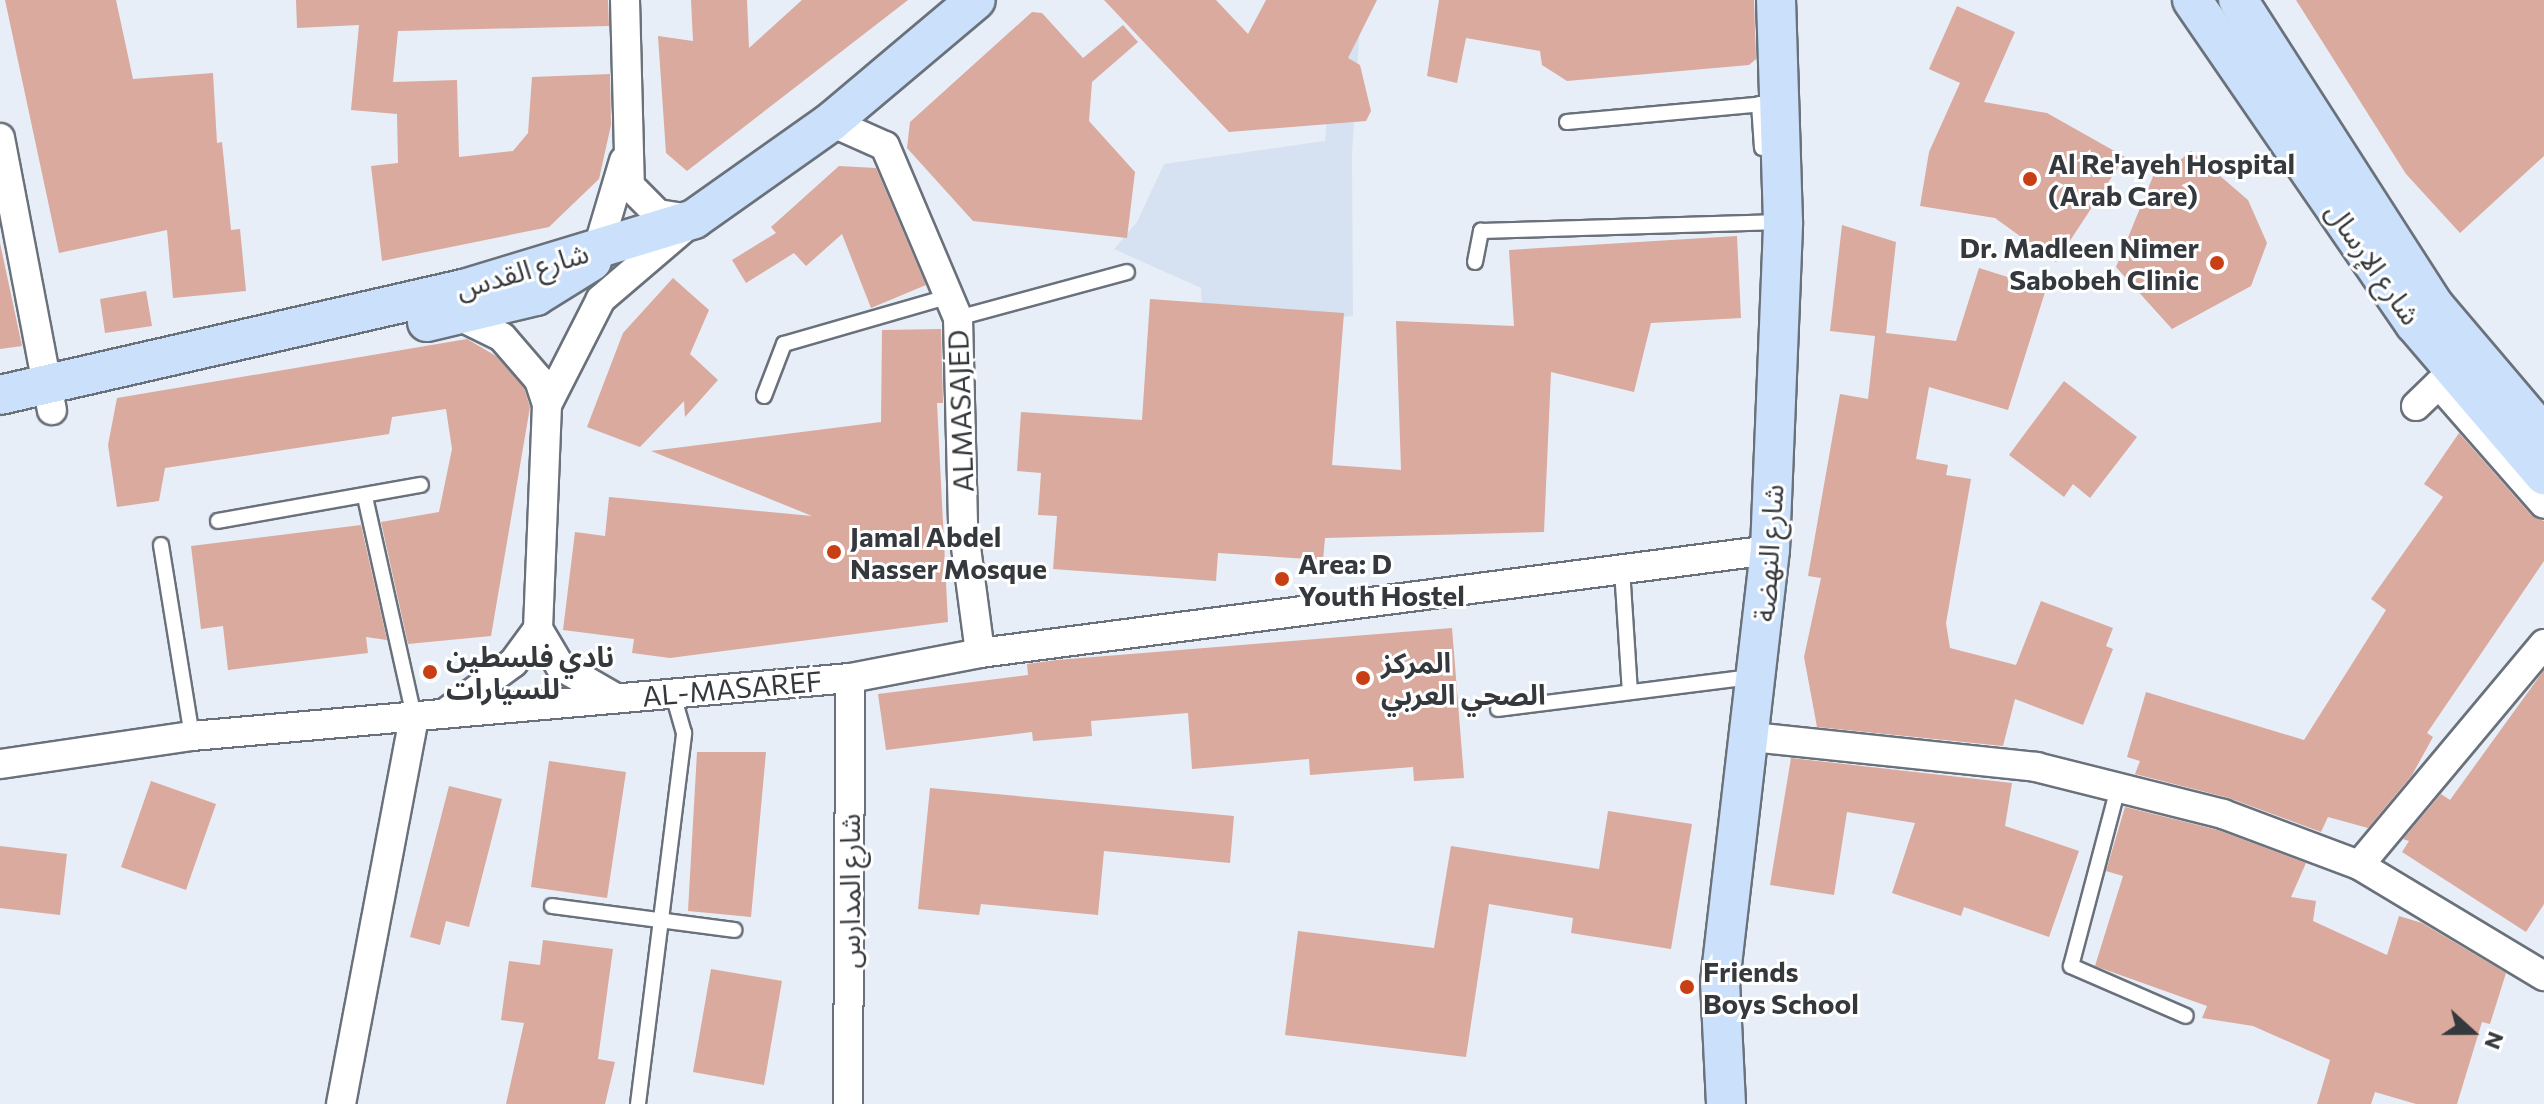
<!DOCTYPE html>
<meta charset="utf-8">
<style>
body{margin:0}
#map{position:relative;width:2544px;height:1104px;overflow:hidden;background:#e7eef8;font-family:Commissioner,"Noto Sans Arabic",sans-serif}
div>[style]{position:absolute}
.built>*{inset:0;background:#d6e2f1}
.building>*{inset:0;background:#d9aa9d}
.roads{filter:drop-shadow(2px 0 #6a717a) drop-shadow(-2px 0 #6a717a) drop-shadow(0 2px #6a717a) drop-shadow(0 -2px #6a717a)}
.service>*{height:14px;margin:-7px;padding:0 7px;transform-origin:7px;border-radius:7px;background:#fff}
.minor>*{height:28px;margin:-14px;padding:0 14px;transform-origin:14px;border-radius:14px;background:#fff}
.secondary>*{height:38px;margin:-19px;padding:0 19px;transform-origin:19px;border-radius:19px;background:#cbe1fb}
.dots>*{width:22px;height:22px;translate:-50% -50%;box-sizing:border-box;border:4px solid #fff;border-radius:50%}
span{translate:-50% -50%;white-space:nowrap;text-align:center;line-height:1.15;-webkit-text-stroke:6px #fff;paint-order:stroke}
.poi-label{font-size:28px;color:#35383c;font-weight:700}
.left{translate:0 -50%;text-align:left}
.right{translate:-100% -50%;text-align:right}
.street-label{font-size:28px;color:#35383c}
.north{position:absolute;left:2432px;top:992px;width:80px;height:80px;-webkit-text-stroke:6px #fff;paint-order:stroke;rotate:111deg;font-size:22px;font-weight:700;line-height:32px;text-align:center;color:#35383c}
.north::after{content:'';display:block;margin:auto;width:28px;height:36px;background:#35383c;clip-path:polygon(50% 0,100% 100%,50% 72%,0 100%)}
</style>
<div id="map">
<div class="built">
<div style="clip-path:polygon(1360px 23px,1352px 154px,1353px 316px,1203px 330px,1201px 288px,1114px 249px,1137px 222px,1164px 164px,1325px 141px,1331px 52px)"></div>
</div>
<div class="building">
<div style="clip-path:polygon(5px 0,116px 0,133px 79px,213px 73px,217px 143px,222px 142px,231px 230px,240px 229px,246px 291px,173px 298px,167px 230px,59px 253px)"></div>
<div style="clip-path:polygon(296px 0,608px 0,609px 26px,398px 31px,393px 82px,457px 80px,459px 157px,513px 151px,528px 133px,532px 77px,610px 74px,611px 125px,599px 179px,549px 227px,382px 261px,371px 166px,398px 163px,397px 114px,351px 110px,359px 25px,297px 28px)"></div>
<div style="clip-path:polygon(691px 0,747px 0,749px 48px,802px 0,908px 0,687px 171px,666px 153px,658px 36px,693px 41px)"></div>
<div style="clip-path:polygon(1104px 0,1216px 0,1248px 34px,1266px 0,1377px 0,1348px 58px,1360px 65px,1371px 111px,1366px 121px,1229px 132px)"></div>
<div style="clip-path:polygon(1439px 0,1754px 0,1756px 59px,1749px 65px,1567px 81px,1542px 65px,1540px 51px,1466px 38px,1457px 83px,1427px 76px)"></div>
<div style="clip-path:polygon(2296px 0,2544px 0,2544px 156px,2460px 233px,2406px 174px)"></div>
<div style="clip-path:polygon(1957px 6px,2015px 32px,1984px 102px,2047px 113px,2125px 157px,2056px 262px,1995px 218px,1920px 206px,1929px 152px,1960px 83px,1929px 69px)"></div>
<div style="clip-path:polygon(1032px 12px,1042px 13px,1083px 58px,1123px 25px,1138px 42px,1092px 82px,1089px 121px,1135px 172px,1127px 238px,973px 221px,907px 148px,910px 122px)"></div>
<div style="clip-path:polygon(2191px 151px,2248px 200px,2267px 243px,2251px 286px,2172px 329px,2116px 267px,2156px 169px,2164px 174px)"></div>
<div style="clip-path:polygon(839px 166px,876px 168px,926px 285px,871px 308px,842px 234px,806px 266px,794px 253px,746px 283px,732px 260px,776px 233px,771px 227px)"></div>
<div style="clip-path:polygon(1842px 225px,1896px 242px,1886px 333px,1956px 341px,1979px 268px,2046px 289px,2008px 410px,1929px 387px,1916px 459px,1948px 465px,1946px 475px,1971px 479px,1946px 623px,1950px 648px,2016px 665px,2041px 601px,2113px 628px,2106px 646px,2113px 649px,2083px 725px,2015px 699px,2003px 746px,1817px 727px,1804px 657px,1821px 578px,1808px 576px,1840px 394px,1868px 399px,1875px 336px,1830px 331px)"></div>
<div style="clip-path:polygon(1737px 236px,1741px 318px,1651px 323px,1634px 392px,1551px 372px,1544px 532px,1325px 538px,1323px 560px,1218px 553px,1216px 581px,1053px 569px,1057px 516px,1038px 515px,1041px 473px,1017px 471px,1021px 412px,1142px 420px,1150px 299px,1344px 313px,1332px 465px,1401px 470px,1396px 321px,1514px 326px,1509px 250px)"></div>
<div style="clip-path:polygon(0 243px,22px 346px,0 349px)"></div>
<div style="clip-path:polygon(673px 278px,709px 310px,690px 354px,718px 380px,685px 417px,684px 401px,640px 447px,587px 427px,623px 333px)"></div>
<div style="clip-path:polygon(146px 291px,152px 326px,105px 333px,100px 299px)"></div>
<div style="clip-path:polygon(941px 329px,943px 403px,937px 403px,948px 622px,670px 658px,632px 653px,634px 639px,563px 630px,575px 532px,605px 536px,609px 497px,812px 516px,651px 451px,881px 422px,882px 330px)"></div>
<div style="clip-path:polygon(467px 339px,496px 356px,524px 388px,530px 407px,491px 636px,408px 644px,381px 522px,439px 512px,452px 449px,446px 409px,392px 417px,389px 434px,165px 468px,159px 501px,117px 507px,108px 445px,117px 398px)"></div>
<div style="clip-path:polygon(2064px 381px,2137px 437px,2090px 498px,2073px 484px,2064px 497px,2009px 455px)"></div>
<div style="clip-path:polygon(2459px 433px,2531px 515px,2544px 521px,2544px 561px,2427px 733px,2433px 737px,2412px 775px,2368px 828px,2328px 817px,2321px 832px,2229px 798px,2135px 774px,2140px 761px,2127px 757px,2146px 692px,2304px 740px,2386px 610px,2371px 599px,2443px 497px,2424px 484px)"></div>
<div style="clip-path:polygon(361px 525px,387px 640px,366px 637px,368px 653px,228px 670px,223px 626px,201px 629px,191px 546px)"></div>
<div style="clip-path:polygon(1452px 628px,1464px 778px,1414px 781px,1413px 767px,1310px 775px,1309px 759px,1192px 769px,1188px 713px,1091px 721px,1092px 736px,1033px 741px,1032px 732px,886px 750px,878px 694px,1028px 675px,1027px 664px,1057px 660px)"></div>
<div style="clip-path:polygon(2544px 670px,2544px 904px,2526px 932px,2402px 852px,2409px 841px,2403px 839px,2441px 794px,2450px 800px)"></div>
<div style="clip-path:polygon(697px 752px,766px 752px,751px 917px,688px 911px)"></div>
<div style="clip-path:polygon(1791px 758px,2012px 783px,2005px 826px,2079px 851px,2049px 937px,1964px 907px,1961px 916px,1892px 893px,1915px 823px,1847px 812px,1834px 895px,1770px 885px)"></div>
<div style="clip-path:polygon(549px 761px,626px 772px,607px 898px,531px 887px)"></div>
<div style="clip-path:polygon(151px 781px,216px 804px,186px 890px,121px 867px)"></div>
<div style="clip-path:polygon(449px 786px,502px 799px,469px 927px,446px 921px,440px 945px,410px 937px)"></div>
<div style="clip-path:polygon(930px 788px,1234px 816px,1230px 863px,1104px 851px,1098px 915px,981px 904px,979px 915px,918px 909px)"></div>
<div style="clip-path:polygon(2125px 807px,2218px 830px,2306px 863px,2291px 897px,2316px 901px,2313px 921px,2387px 955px,2399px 916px,2422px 923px,2506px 973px,2490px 1024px,2482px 1022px,2457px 1104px,2416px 1104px,2375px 1092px,2371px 1104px,2317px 1104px,2330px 1060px,2253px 1026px,2202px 1018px,2207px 1006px,2095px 966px,2123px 876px,2106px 871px)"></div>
<div style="clip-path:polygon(1608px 811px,1692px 824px,1671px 949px,1571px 933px,1573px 918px,1489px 904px,1466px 1057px,1285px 1035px,1298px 931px,1434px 948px,1451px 846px,1599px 869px)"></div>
<div style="clip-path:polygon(0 846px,67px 854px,60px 915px,0 908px)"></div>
<div style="clip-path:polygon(543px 940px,613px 949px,598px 1059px,615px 1062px,605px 1104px,506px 1104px,524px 1023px,501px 1020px,509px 961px,540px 965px)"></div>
<div style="clip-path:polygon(711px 969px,782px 981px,764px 1085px,693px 1072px)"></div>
</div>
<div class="roads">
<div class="service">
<div style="left:1759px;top:104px;width:44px;rotate:86.1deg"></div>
<div style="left:1567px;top:122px;width:200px;rotate:-5.2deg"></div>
<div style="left:1475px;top:262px;width:32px;rotate:-79deg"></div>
<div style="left:1481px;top:231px;width:300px;rotate:-1.7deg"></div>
<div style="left:958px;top:318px;width:175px;rotate:-15.2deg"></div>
<div style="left:764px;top:396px;width:56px;rotate:-69deg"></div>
<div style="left:784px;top:344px;width:170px;rotate:-16.1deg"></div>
<div style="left:365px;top:497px;width:225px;rotate:77.4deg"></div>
<div style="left:218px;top:521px;width:206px;rotate:-10.1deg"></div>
<div style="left:161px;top:545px;width:193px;rotate:80.8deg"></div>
<div style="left:1622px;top:569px;width:123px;rotate:86.3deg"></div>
<div style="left:1498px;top:709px;width:256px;rotate:-7.2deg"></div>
<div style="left:2118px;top:788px;width:184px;rotate:104.8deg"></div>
<div style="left:2071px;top:966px;width:125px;rotate:23.5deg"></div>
<div style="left:552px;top:906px;width:184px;rotate:7.5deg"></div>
<div style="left:638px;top:1104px;width:374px;rotate:-82.9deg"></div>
<div style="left:684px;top:733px;width:37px;rotate:-106deg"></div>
</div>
<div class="minor">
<div style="left:625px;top:0;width:186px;rotate:88.5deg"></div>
<div style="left:630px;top:186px;width:40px;rotate:45deg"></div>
<div style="left:658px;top:214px;width:33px;rotate:9deg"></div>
<div style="left:831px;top:122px;width:59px;rotate:24deg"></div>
<div style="left:885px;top:146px;width:187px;rotate:67deg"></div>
<div style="left:958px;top:318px;width:207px;rotate:88.6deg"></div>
<div style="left:963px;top:525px;width:129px;rotate:82.4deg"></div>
<div style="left:0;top:138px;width:277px;rotate:79.2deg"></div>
<div style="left:598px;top:248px;width:91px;rotate:-73.4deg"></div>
<div style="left:457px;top:315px;width:50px;rotate:26.1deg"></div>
<div style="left:502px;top:337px;width:57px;rotate:49.3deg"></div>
<div style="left:539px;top:380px;width:26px;rotate:72deg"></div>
<div style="left:547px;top:405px;width:224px;rotate:92.3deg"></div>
<div style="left:538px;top:629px;width:43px;rotate:59.3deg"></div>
<div style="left:560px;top:666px;width:62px;rotate:29.9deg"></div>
<div style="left:547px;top:405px;width:119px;rotate:-63deg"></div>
<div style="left:601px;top:299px;width:117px;rotate:-40.5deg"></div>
<div style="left:2416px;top:406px;width:32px;rotate:-44deg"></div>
<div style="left:2439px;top:384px;width:159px;rotate:48.8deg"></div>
<div style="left:2544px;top:644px;width:288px;rotate:129.9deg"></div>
<div style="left:2359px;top:865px;width:216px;rotate:31deg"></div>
<div style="left:444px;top:714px;width:86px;rotate:-36.5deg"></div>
<div style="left:513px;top:663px;width:42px;rotate:-53.7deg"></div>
<div style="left:1752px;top:737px;width:286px;rotate:6deg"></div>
<div style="left:2036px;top:767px;width:193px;rotate:14.1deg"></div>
<div style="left:2223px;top:814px;width:145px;rotate:20.6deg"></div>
<div style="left:0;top:764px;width:194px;rotate:-8.3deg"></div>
<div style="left:192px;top:736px;width:661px;rotate:-5.04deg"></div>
<div style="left:850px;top:678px;width:132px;rotate:-10.9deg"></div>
<div style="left:980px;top:653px;width:797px;rotate:-7.43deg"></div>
<div style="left:341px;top:1104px;width:394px;rotate:-79.3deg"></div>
<div style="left:848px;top:1104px;width:426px;rotate:-89.7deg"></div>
</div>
<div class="secondary">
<div style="left:2192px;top:0;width:393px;rotate:55.5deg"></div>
<div style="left:2415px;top:324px;width:199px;rotate:49.5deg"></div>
<div style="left:2238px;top:0;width:361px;rotate:57.3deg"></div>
<div style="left:2433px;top:304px;width:172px;rotate:49.7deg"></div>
<div style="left:427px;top:322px;width:112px;rotate:-13.4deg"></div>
<div style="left:536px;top:296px;width:66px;rotate:-32deg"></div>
<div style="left:0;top:395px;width:476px;rotate:-12.9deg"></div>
<div style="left:464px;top:289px;width:240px;rotate:-16.9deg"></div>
<div style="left:694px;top:219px;width:168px;rotate:-35.3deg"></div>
<div style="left:831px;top:122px;width:189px;rotate:-40.1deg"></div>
<div style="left:1726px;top:1104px;width:122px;rotate:-92.8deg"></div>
<div style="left:1720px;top:982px;width:435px;rotate:-83.4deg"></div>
<div style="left:1770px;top:550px;width:328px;rotate:-87.7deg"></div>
<div style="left:1783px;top:222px;width:222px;rotate:-91.8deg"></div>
</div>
</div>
<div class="dots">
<div style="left:2030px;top:179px;background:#c83f16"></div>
<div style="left:2217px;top:263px;background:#c83f16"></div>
<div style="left:834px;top:552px;background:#c83f16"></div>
<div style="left:1282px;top:579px;background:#c83f16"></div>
<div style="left:430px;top:672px;background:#c83f16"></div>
<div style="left:1363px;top:678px;background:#c83f16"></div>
<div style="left:1687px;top:987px;background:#c83f16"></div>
</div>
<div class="poi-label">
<span class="left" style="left:2048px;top:179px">Al Re'ayeh Hospital<br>(Arab Care)</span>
<span class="right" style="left:2199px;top:263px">Dr. Madleen Nimer<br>Sabobeh Clinic</span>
<span class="left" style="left:850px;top:552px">Jamal Abdel<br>Nasser Mosque</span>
<span class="left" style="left:1298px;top:579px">Area: D<br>Youth Hostel</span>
<span class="left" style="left:446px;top:672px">نادي فلسطين<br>للسيارات</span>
<span class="left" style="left:1381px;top:678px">المركز<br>الصحي العربي</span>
<span class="left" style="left:1703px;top:987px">Friends<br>Boys School</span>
</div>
<div class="street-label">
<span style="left:2374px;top:263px;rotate:55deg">شارع الإرسال</span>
<span style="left:522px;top:270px;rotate:-16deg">شارع القدس</span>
<span style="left:960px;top:411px;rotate:-92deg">ALMASAJED</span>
<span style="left:1768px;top:553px;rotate:-86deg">شارع النهضة</span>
<span style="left:732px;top:688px;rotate:-5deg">AL-MASAREF</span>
<span style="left:849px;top:891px;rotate:-90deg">شارع المدارس</span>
</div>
<div class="north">N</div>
</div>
